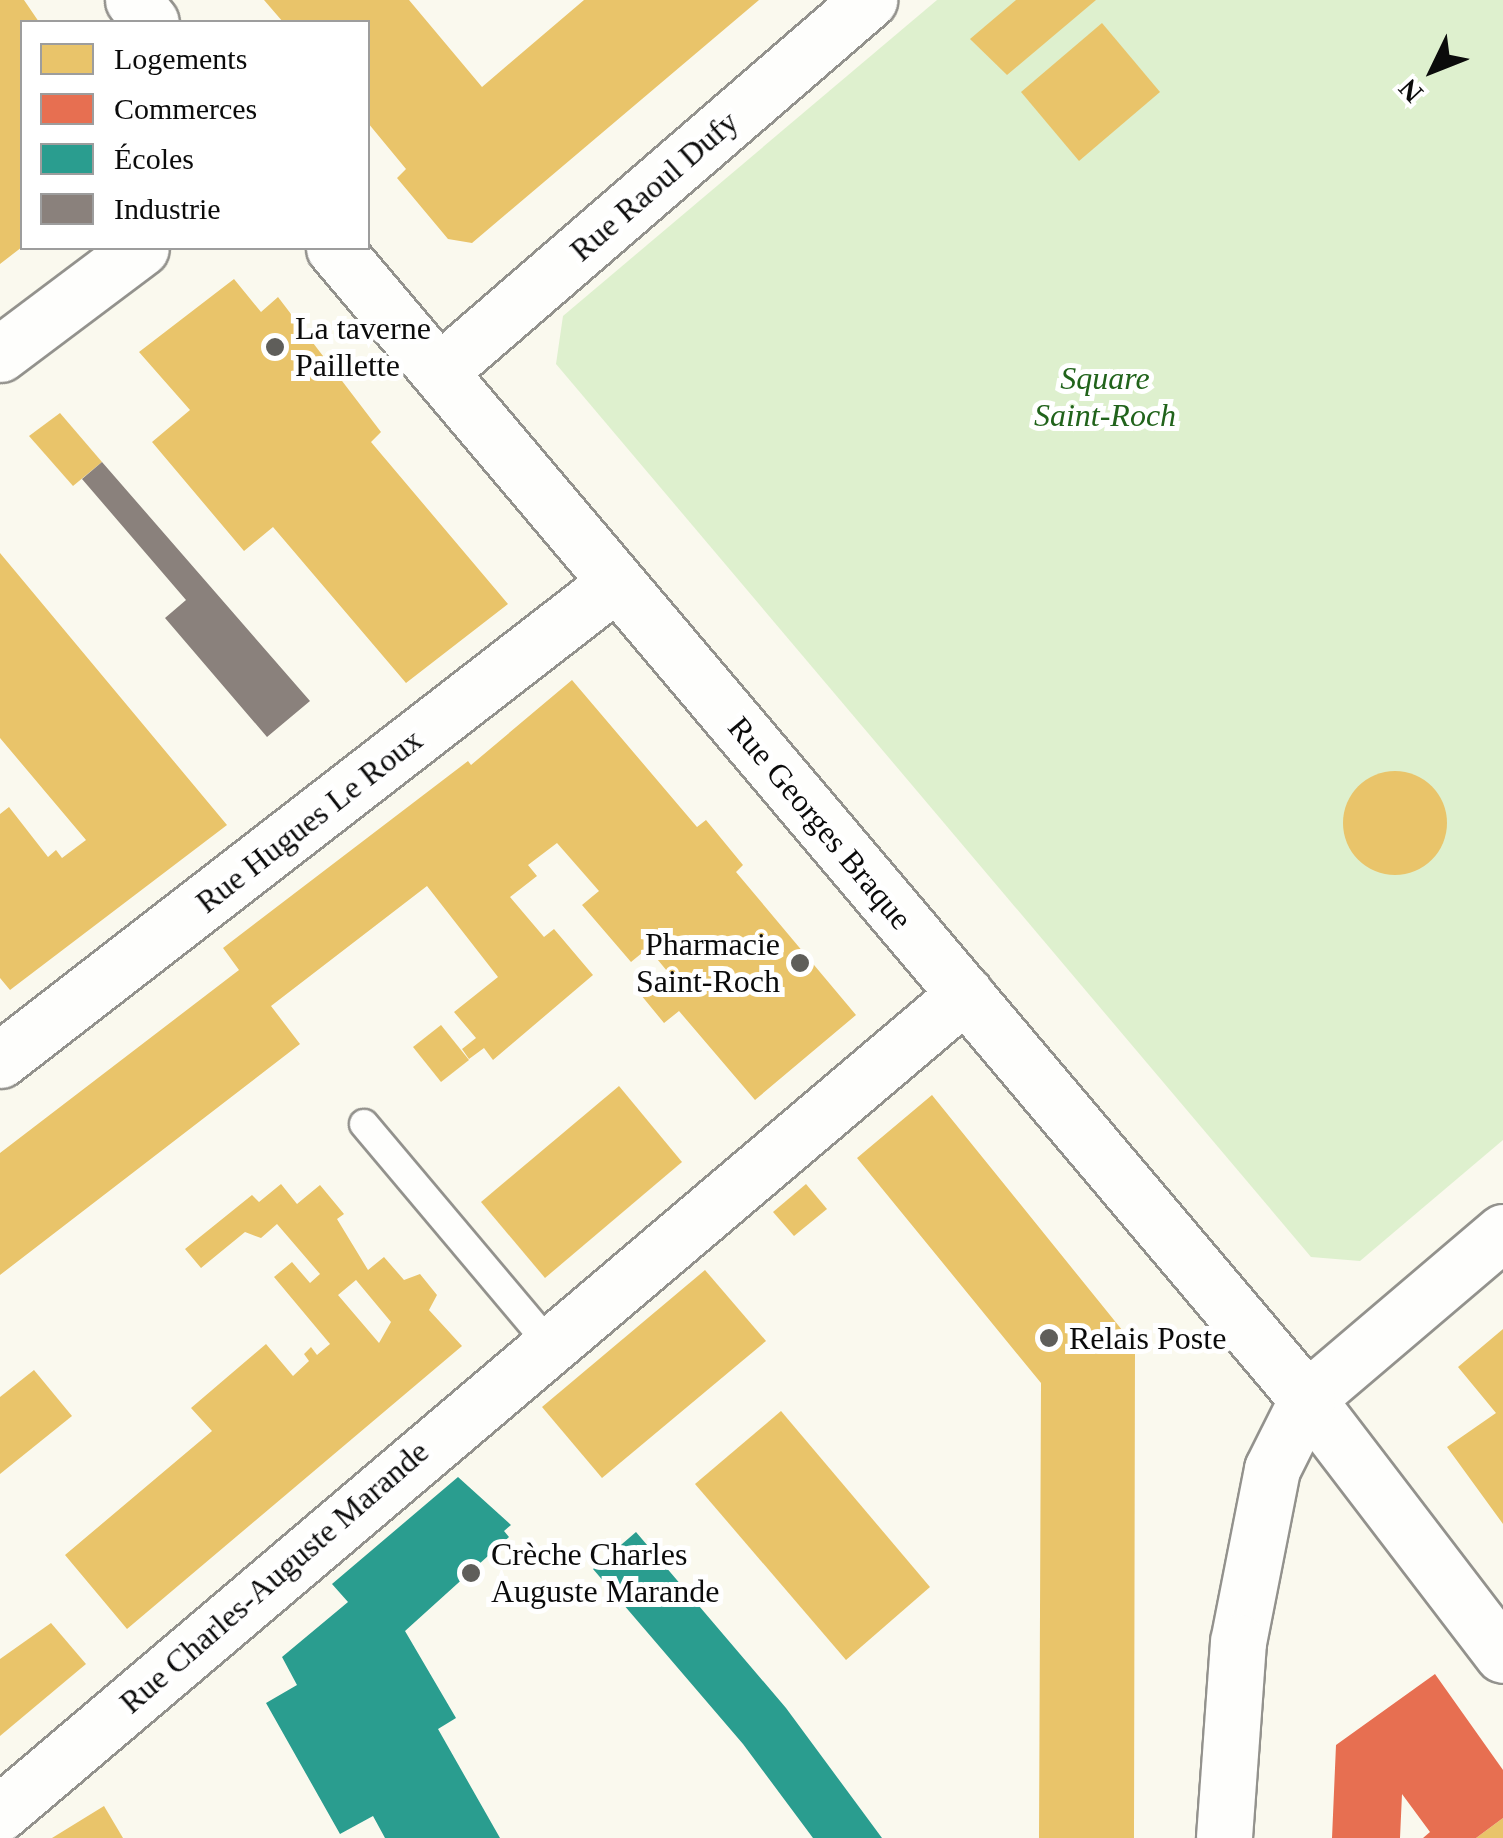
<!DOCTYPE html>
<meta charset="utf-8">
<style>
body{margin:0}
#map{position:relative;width:1503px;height:1838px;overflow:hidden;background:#faf9ee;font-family:Georgia,serif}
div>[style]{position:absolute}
.green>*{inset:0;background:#def0ce}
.homes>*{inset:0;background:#e9c46a}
.round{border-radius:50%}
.shops>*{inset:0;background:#e76f51}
.schools>*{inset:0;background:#2a9d8f}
.industry>*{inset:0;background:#8a817c}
.roads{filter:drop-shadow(2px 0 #93928d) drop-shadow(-2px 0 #93928d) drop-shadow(0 2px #93928d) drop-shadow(0 -2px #93928d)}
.service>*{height:28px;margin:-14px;padding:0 14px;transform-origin:14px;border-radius:14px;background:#fefefc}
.minor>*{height:55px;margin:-27.5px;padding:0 27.5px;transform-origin:27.5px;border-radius:27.5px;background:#fefefc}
.tertiary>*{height:55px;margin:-27.5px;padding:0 27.5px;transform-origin:27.5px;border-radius:27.5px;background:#fefefc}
.dots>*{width:28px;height:28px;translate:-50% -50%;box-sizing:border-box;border:5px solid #fff;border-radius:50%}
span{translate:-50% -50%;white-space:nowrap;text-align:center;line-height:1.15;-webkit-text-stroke:10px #fff;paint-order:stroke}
.street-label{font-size:32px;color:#0b0b0b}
.poi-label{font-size:32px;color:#0b0b0b}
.left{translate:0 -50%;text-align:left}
.right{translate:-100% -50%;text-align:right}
.park-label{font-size:32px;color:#21631b;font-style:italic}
.legend{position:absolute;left:20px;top:20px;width:350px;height:230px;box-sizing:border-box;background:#fff;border:2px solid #9d9d9d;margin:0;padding:12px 18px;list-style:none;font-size:30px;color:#0b0b0b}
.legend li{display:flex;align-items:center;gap:20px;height:50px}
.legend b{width:50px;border:2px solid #9d9d9d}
.north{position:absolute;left:1383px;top:20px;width:100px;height:100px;-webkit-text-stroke:8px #fff;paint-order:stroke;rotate:227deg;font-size:28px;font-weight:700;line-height:40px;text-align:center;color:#0b0b0b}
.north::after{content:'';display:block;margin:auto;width:35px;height:45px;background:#0b0b0b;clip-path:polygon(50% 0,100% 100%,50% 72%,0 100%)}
</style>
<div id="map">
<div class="green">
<div style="clip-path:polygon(937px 0,1503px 0,1503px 1140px,1360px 1261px,1311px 1257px,556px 364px,563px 316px)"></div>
</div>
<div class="homes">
<div style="clip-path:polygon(0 0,24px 0,39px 22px,22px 22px,22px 247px,0 264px)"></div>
<div style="clip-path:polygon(264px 0,409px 0,482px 87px,584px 0,759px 0,472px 243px,448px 239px,397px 178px,406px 169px,368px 123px,368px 22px,283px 22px)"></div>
<div style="clip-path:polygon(1016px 0,1096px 0,1007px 75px,970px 39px)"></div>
<div style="clip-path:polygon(1102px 23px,1160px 92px,1079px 161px,1021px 92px)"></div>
<div style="clip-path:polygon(234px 279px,261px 312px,278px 297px,381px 432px,371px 442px,508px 604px,406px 683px,273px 527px,244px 551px,152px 442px,190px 410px,139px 352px)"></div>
<div style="clip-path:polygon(60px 413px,102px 462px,73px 486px,29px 436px)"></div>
<div style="clip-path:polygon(0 553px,227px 825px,10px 990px,0 978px,0 814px,9px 807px,48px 857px,56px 850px,62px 858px,86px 840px,0 738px)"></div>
<div style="clip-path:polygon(572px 680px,697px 827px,706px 820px,743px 865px,736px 872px,856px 1015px,755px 1100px,679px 1011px,664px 1023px,641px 995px,667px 971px,648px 948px,631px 962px,582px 905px,599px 891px,557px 843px,528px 865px,537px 876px,510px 897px,544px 937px,554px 929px,593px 975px,493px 1060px,484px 1048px,469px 1059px,462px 1049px,476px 1038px,454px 1012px,498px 977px,427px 886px,271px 1006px,300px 1044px,0 1275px,0 1153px,239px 970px,223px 948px,468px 761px,471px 765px)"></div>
<div class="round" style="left:1343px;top:771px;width:104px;height:104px"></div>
<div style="clip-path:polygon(441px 1025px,469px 1060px,441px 1082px,413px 1047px)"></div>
<div style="clip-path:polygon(619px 1086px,682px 1162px,545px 1278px,481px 1202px)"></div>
<div style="clip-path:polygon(932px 1095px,1135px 1346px,1134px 1838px,1039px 1838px,1041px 1383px,857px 1158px)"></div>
<div style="clip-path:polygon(evenodd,281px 1184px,297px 1204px,320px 1185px,344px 1214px,337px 1219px,368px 1270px,384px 1257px,404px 1280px,420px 1274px,437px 1295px,429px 1310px,462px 1346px,127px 1629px,65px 1555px,212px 1431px,191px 1408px,266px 1344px,293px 1376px,309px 1361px,304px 1354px,311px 1347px,317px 1355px,330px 1344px,274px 1277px,292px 1262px,310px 1283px,320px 1274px,277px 1224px,261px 1238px,245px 1232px,201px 1268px,185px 1249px,252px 1195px,259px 1202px,281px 1184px,356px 1280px,391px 1322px,379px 1343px,338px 1295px,356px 1280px)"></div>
<div style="clip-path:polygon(806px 1184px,827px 1209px,794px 1236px,773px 1212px)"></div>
<div style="clip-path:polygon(705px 1270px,766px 1341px,602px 1478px,542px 1407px)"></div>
<div style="clip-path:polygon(1503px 1329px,1503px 1524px,1447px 1447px,1496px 1413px,1458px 1367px)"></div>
<div style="clip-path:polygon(34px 1370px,72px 1416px,0 1474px,0 1397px)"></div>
<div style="clip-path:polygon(781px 1411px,930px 1587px,846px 1660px,695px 1484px)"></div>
<div style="clip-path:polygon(51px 1623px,86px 1664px,0 1736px,0 1659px)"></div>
<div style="clip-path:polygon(104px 1806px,123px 1838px,52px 1838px)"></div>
<div style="clip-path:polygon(1503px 1818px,1503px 1838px,1476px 1838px)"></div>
</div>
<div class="shops">
<div style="clip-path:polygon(1435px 1674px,1503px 1770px,1503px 1818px,1476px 1838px,1423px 1838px,1430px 1832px,1402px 1794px,1400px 1838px,1332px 1838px,1336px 1745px)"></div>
</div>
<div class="schools">
<div style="clip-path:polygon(458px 1477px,511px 1525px,504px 1531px,509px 1537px,405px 1631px,456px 1718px,438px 1729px,500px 1838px,385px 1838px,373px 1816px,340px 1834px,266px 1703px,297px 1685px,282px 1657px,348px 1602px,332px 1584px)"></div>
<div style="clip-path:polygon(636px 1532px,786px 1708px,882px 1838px,813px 1838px,743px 1744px,593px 1569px)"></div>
</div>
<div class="industry">
<div style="clip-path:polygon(102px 462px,310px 701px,267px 737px,165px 618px,186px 600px,82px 479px)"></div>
</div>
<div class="roads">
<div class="service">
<div style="left:364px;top:1124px;width:287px;rotate:49.9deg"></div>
</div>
<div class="minor">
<div style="left:0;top:354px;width:176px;rotate:-36.9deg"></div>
<div style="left:439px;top:372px;width:569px;rotate:-40.86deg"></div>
<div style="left:0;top:1060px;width:780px;rotate:-37.77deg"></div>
<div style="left:1503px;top:1232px;width:257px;rotate:139.6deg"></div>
<div style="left:1307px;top:1399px;width:322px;rotate:52.6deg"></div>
<div style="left:0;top:1813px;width:1266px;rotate:-40.32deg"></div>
</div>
<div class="tertiary">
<div style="left:133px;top:0;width:28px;rotate:51deg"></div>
<div style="left:334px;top:248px;width:1507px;rotate:49.79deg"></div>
<div style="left:1307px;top:1399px;width:78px;rotate:116.6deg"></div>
<div style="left:1272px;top:1469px;width:176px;rotate:101.1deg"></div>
<div style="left:1238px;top:1642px;width:196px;rotate:94.1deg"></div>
</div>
</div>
<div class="dots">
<div style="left:275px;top:347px;background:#5f5e5a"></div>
<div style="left:800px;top:963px;background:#5f5e5a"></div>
<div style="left:1049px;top:1338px;background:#5f5e5a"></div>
<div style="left:471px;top:1573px;background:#5f5e5a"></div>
</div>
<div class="street-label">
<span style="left:654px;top:186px;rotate:-41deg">Rue Raoul Dufy</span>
<span style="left:309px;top:821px;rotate:-38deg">Rue Hugues Le Roux</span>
<span style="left:820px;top:823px;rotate:50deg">Rue Georges Braque</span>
<span style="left:274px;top:1577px;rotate:-41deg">Rue Charles-Auguste Marande</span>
</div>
<div class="poi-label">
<span class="left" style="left:295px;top:347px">La taverne<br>Paillette</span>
<span class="right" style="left:780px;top:963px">Pharmacie<br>Saint-Roch</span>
<span class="left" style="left:1069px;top:1338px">Relais Poste</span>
<span class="left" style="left:491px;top:1573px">Crèche Charles<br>Auguste Marande</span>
</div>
<div class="park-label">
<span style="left:1105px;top:397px">Square<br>Saint-Roch</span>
</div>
<ul class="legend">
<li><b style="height:28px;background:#e9c46a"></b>Logements</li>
<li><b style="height:28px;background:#e76f51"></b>Commerces</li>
<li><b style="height:28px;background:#2a9d8f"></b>Écoles</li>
<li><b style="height:28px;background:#8a817c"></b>Industrie</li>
</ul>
<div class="north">N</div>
</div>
